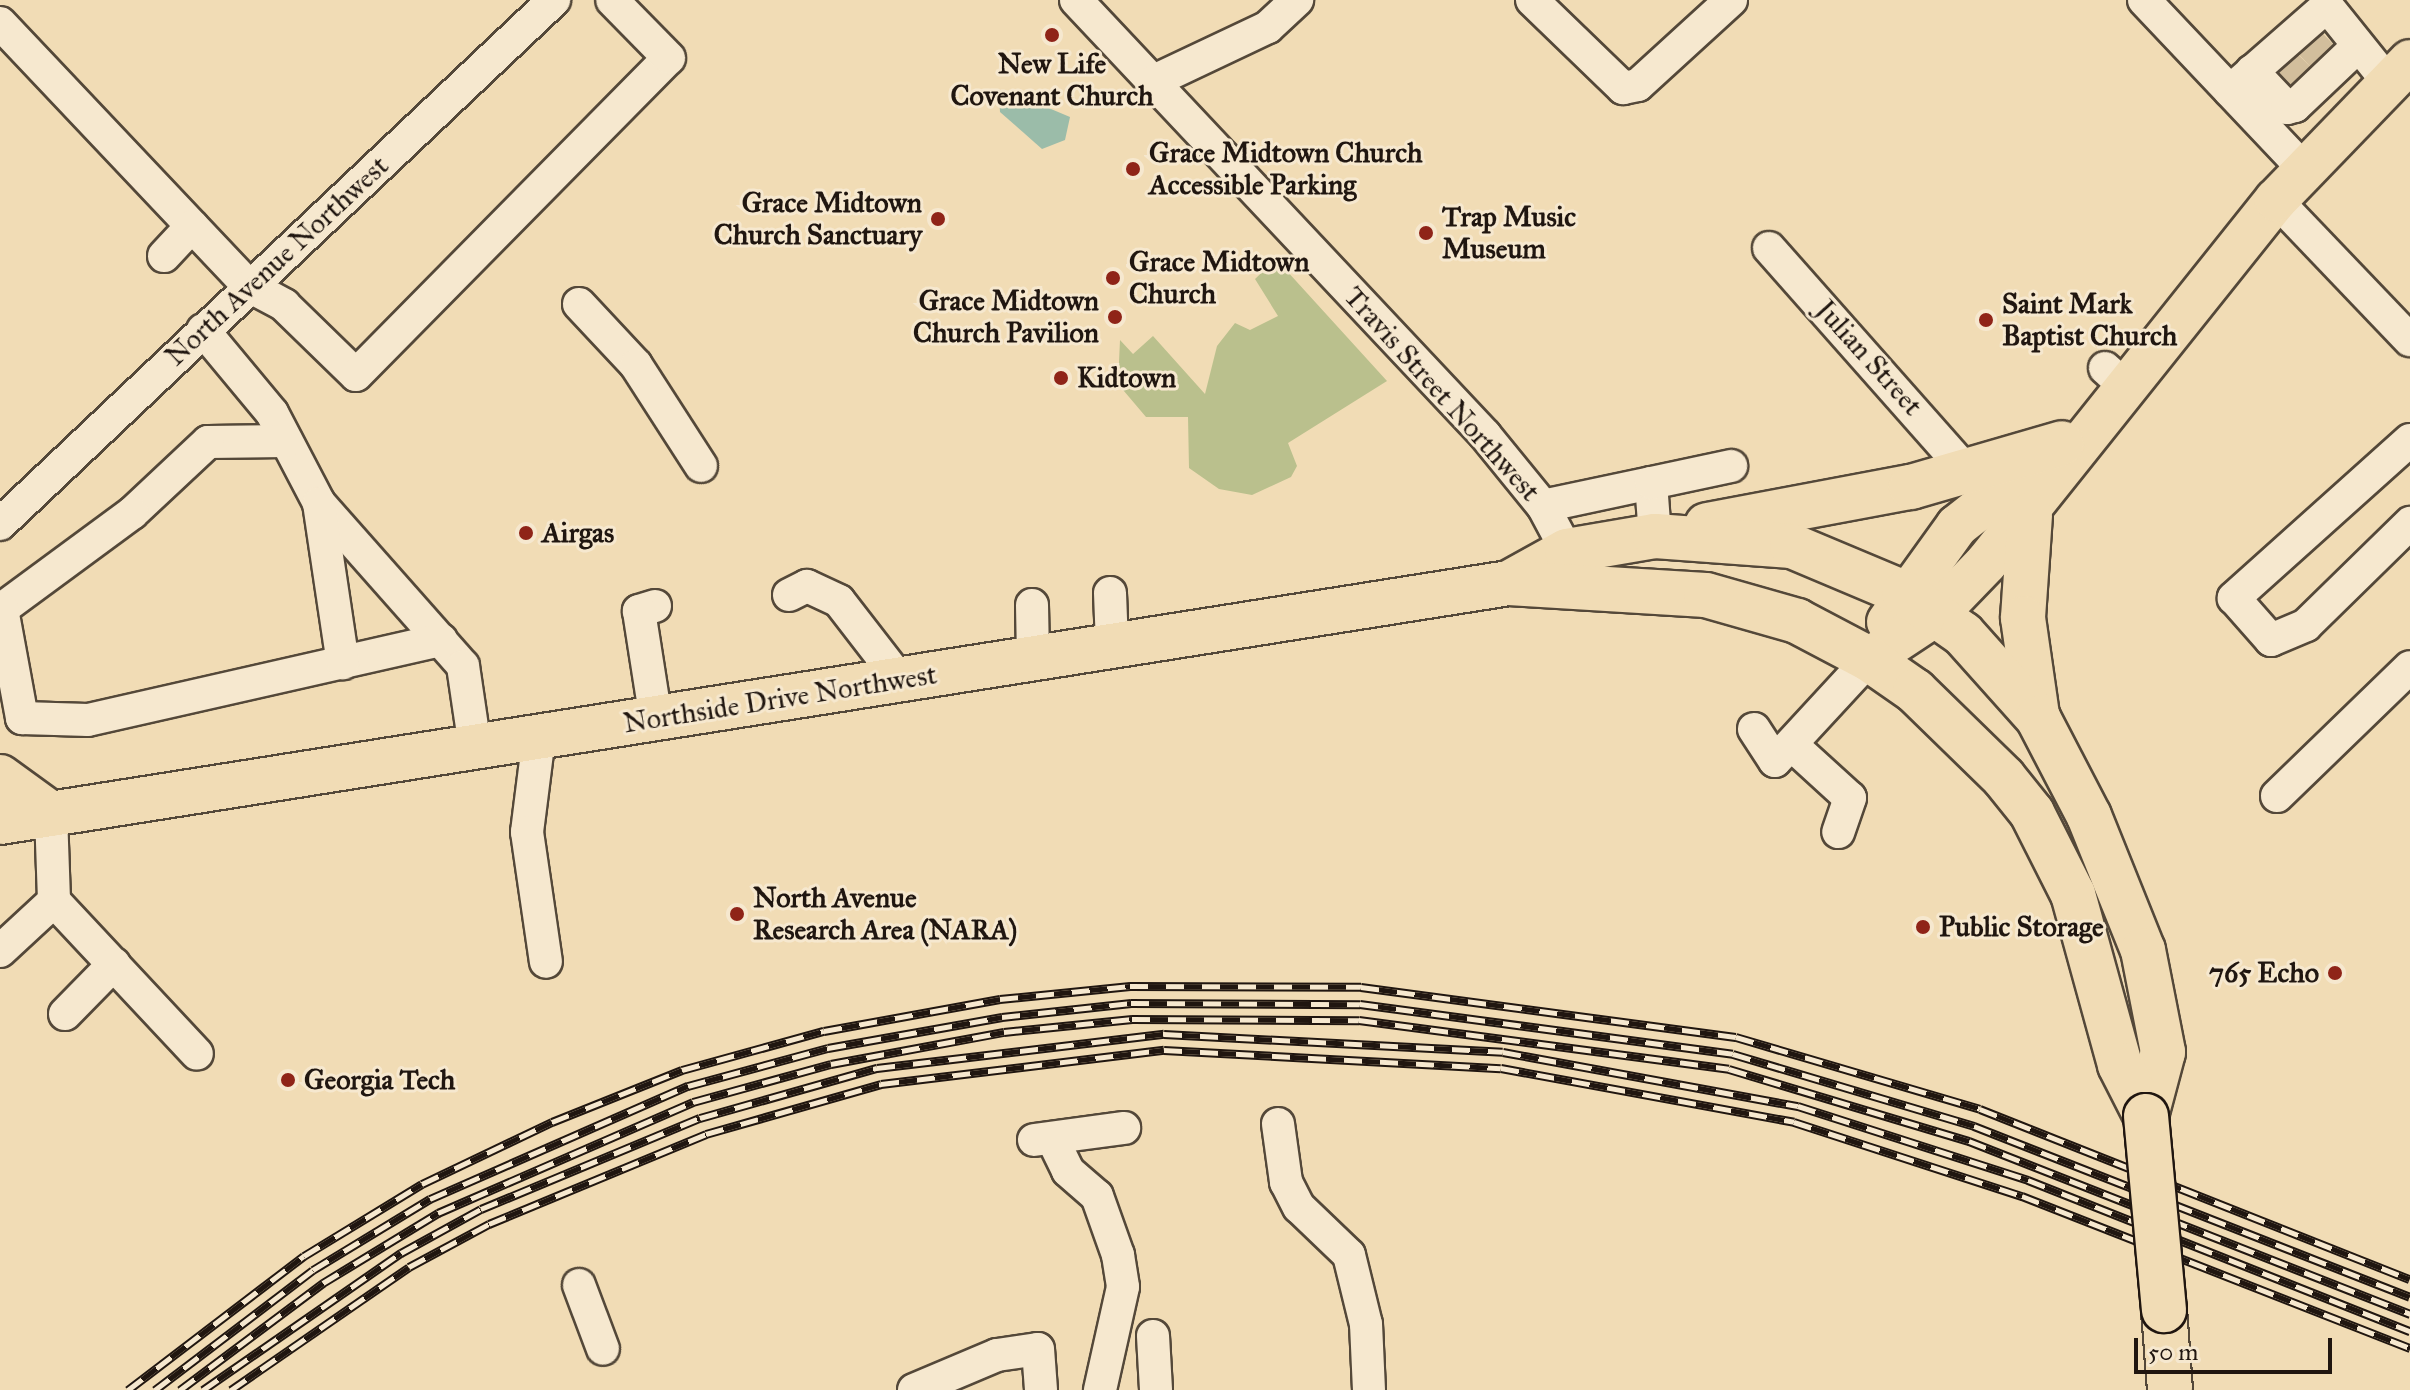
<!DOCTYPE html>
<style>
body{margin:0}
#map{position:relative;width:2410px;height:1390px;overflow:hidden;background:#f1dcb5;font-family:"IM FELL Great Primer",serif}
div>[style]{position:absolute}
.green>*{inset:0;background:#bac08d}
.water>*{inset:0;background:#9bbca9}
.minor-tunnel>*{height:32px;margin-top:-16px;transform-origin:0;background:repeating-linear-gradient(90deg,#d2be9c 0 32px,transparent 0 48px)}
.roads{filter:drop-shadow(2px 0 #544839) drop-shadow(-2px 0 #544839) drop-shadow(0 2px #544839) drop-shadow(0 -2px #544839)}
.minor>*{height:32px;margin:-16px;padding:0 16px;transform-origin:16px;border-radius:16px;background:#f6e8cf}
.major>*{height:42px;margin:-21px;padding:0 21px;transform-origin:21px;border-radius:21px;background:#f1dcb5}
.highway>*{height:44px;margin:-22px;padding:0 22px;transform-origin:22px;border-radius:22px;background:#f1dcb5}
.rail>*{height:9px;margin-top:-4.5px;transform-origin:0;background:repeating-linear-gradient(90deg,#f6e8cf 0 18px,#201610 0 36px);box-sizing:border-box;border-block:2px solid #201610}
.bridges{filter:drop-shadow(2px 0 #201610) drop-shadow(-2px 0 #201610) drop-shadow(0 2px #201610) drop-shadow(0 -2px #201610)}
.highway-bridge>*{height:44px;margin:-22px;padding:0 22px;transform-origin:22px;border-radius:22px;background:#f1dcb5}
.dots>*{width:22px;height:22px;translate:-50% -50%;box-sizing:border-box;border:4px solid #f6e8cf;border-radius:50%}
span{translate:-50% -50%;white-space:nowrap;text-align:center;line-height:1.15;-webkit-text-stroke:6px #f6e8cf;paint-order:stroke}
.poi-label{font-size:28px;color:#201610;font-weight:700}
.left{translate:0 -50%;text-align:left}
.right{translate:-100% -50%;text-align:right}
.street-label{font-size:28px;color:#201610}
.scale{position:absolute;left:2134px;top:1338px;width:198px;height:36px;box-sizing:border-box;border:4px solid #201610;border-top:0;padding-left:10px;font-size:24px;line-height:28px;white-space:nowrap;color:#201610;-webkit-text-stroke:6px #f6e8cf;paint-order:stroke}
</style>
<div id="map">
<div class="green">
<div style="clip-path:polygon(1276px 259px,1387px 381px,1288px 443px,1297px 466px,1291px 477px,1252px 495px,1219px 489px,1189px 468px,1188px 417px,1146px 417px,1118px 384px,1120px 340px,1133px 354px,1153px 336px,1205px 394px,1217px 346px,1235px 323px,1250px 330px,1278px 316px,1255px 279px)"></div>
</div>
<div class="water">
<div style="clip-path:polygon(1008px 91px,1070px 117px,1065px 140px,1042px 149px,1000px 112px,999px 95px)"></div>
</div>
<div class="minor-tunnel">
<div style="left:2307px;top:40px;width:30px;rotate:46deg"></div>
<div style="left:2283px;top:62px;width:31px;rotate:45deg"></div>
</div>
<div class="roads">
<div class="minor">
<div style="left:1076px;top:0;width:597px;rotate:46.76deg"></div>
<div style="left:1485px;top:435px;width:92px;rotate:50.8deg"></div>
<div style="left:1543px;top:506px;width:51px;rotate:61.9deg"></div>
<div style="left:1532px;top:0;width:127px;rotate:44deg"></div>
<div style="left:1623px;top:88px;width:15px;rotate:-11deg"></div>
<div style="left:1638px;top:85px;width:126px;rotate:-42.4deg"></div>
<div style="left:2144px;top:0;width:233px;rotate:46.6deg"></div>
<div style="left:0;top:23px;width:362px;rotate:46.6deg"></div>
<div style="left:249px;top:286px;width:40px;rotate:28deg"></div>
<div style="left:284px;top:305px;width:100px;rotate:44.2deg"></div>
<div style="left:356px;top:375px;width:445px;rotate:-45.4deg"></div>
<div style="left:669px;top:58px;width:81px;rotate:-134.5deg"></div>
<div style="left:2252px;top:71px;width:51px;rotate:46.6deg"></div>
<div style="left:2287px;top:108px;width:8px;rotate:-14deg"></div>
<div style="left:2295px;top:106px;width:84px;rotate:-43.6deg"></div>
<div style="left:1154px;top:81px;width:126px;rotate:-25.3deg"></div>
<div style="left:1268px;top:27px;width:40px;rotate:-43deg"></div>
<div style="left:2230px;top:91px;width:129px;rotate:-41.2deg"></div>
<div style="left:2327px;top:6px;width:99px;rotate:51.2deg"></div>
<div style="left:2276px;top:200px;width:194px;rotate:46.3deg"></div>
<div style="left:1769px;top:248px;width:298px;rotate:48.5deg"></div>
<div style="left:164px;top:256px;width:41px;rotate:-47deg"></div>
<div style="left:579px;top:304px;width:83px;rotate:46.9deg"></div>
<div style="left:636px;top:365px;width:120px;rotate:57.2deg"></div>
<div style="left:203px;top:330px;width:108px;rotate:50.3deg"></div>
<div style="left:272px;top:413px;width:102px;rotate:62.4deg"></div>
<div style="left:319px;top:503px;width:217px;rotate:48.5deg"></div>
<div style="left:463px;top:666px;width:82px;rotate:81.6deg"></div>
<div style="left:2105px;top:368px;width:30px;rotate:42deg"></div>
<div style="left:2410px;top:440px;width:237px;rotate:138.1deg"></div>
<div style="left:2234px;top:598px;width:56px;rotate:48.6deg"></div>
<div style="left:2271px;top:640px;width:38px;rotate:-23deg"></div>
<div style="left:2306px;top:625px;width:146px;rotate:-44.4deg"></div>
<div style="left:286px;top:441px;width:78px;rotate:179.3deg"></div>
<div style="left:208px;top:442px;width:104px;rotate:136.9deg"></div>
<div style="left:132px;top:513px;width:162px;rotate:143.6deg"></div>
<div style="left:2px;top:609px;width:111px;rotate:79.6deg"></div>
<div style="left:22px;top:718px;width:66px;rotate:1.7deg"></div>
<div style="left:88px;top:720px;width:362px;rotate:-12.8deg"></div>
<div style="left:319px;top:503px;width:162px;rotate:81.5deg"></div>
<div style="left:1543px;top:506px;width:110px;rotate:-12deg"></div>
<div style="left:0;top:524px;width:763px;rotate:-43.41deg"></div>
<div style="left:1655px;top:536px;width:53px;rotate:-94.3deg"></div>
<div style="left:1651px;top:483px;width:82px;rotate:-12deg"></div>
<div style="left:1110px;top:593px;width:53px;rotate:87.8deg"></div>
<div style="left:789px;top:595px;width:20px;rotate:-27deg"></div>
<div style="left:807px;top:586px;width:35px;rotate:25deg"></div>
<div style="left:839px;top:601px;width:100px;rotate:52.3deg"></div>
<div style="left:1032px;top:605px;width:54px;rotate:88.9deg"></div>
<div style="left:655px;top:606px;width:17px;rotate:163deg"></div>
<div style="left:639px;top:611px;width:109px;rotate:81.1deg"></div>
<div style="left:1754px;top:729px;width:38px;rotate:57deg"></div>
<div style="left:1775px;top:761px;width:139px;rotate:-47.3deg"></div>
<div style="left:539px;top:737px;width:96px;rotate:97.2deg"></div>
<div style="left:527px;top:832px;width:131px;rotate:81.7deg"></div>
<div style="left:1793px;top:746px;width:77px;rotate:42.4deg"></div>
<div style="left:1850px;top:798px;width:36px;rotate:109deg"></div>
<div style="left:2277px;top:796px;width:185px;rotate:-44.1deg"></div>
<div style="left:51px;top:814px;width:87px;rotate:88deg"></div>
<div style="left:54px;top:901px;width:209px;rotate:46.9deg"></div>
<div style="left:0;top:951px;width:74px;rotate:-42.8deg"></div>
<div style="left:65px;top:1014px;width:70px;rotate:-45.6deg"></div>
<div style="left:1278px;top:1124px;width:59px;rotate:82.1deg"></div>
<div style="left:1286px;top:1182px;width:28px;rotate:63deg"></div>
<div style="left:1299px;top:1207px;width:69px;rotate:43.8deg"></div>
<div style="left:1349px;top:1255px;width:71px;rotate:76.2deg"></div>
<div style="left:1366px;top:1324px;width:66px;rotate:87.4deg"></div>
<div style="left:1034px;top:1140px;width:91px;rotate:-7.6deg"></div>
<div style="left:1053px;top:1140px;width:34px;rotate:64deg"></div>
<div style="left:1068px;top:1171px;width:38px;rotate:41deg"></div>
<div style="left:1097px;top:1196px;width:63px;rotate:70.4deg"></div>
<div style="left:1118px;top:1255px;width:32px;rotate:81deg"></div>
<div style="left:1123px;top:1287px;width:106px;rotate:102.6deg"></div>
<div style="left:579px;top:1285px;width:68px;rotate:69.4deg"></div>
<div style="left:1153px;top:1336px;width:54px;rotate:86.8deg"></div>
<div style="left:914px;top:1390px;width:90px;rotate:-22.9deg"></div>
<div style="left:997px;top:1355px;width:41px;rotate:-8.3deg"></div>
<div style="left:1038px;top:1349px;width:41px;rotate:85.8deg"></div>
</div>
<div class="major">
<div style="left:1888px;top:622px;width:118px;rotate:-54.3deg"></div>
<div style="left:1957px;top:526px;width:131px;rotate:-38.2deg"></div>
<div style="left:1869px;top:659px;width:82px;rotate:-33.5deg"></div>
<div style="left:1937px;top:614px;width:71px;rotate:-46.1deg"></div>
<div style="left:1986px;top:563px;width:465px;rotate:-51.4deg"></div>
<div style="left:2276px;top:200px;width:193px;rotate:-46deg"></div>
</div>
<div class="highway">
<div style="left:2030px;top:515px;width:103px;rotate:93.9deg"></div>
<div style="left:2023px;top:618px;width:98px;rotate:81.8deg"></div>
<div style="left:1707px;top:525px;width:208px;rotate:-10.6deg"></div>
<div style="left:1911px;top:487px;width:157px;rotate:-16.2deg"></div>
<div style="left:1509px;top:583px;width:66px;rotate:-28.9deg"></div>
<div style="left:1567px;top:551px;width:89px;rotate:-9.7deg"></div>
<div style="left:1655px;top:536px;width:137px;rotate:4.2deg"></div>
<div style="left:1792px;top:546px;width:121px;rotate:22.8deg"></div>
<div style="left:1904px;top:593px;width:72px;rotate:34.8deg"></div>
<div style="left:1963px;top:634px;width:113px;rotate:48.2deg"></div>
<div style="left:2038px;top:718px;width:110px;rotate:62.5deg"></div>
<div style="left:2089px;top:816px;width:144px;rotate:68.1deg"></div>
<div style="left:2143px;top:950px;width:104px;rotate:78.9deg"></div>
<div style="left:2163px;top:1052px;width:66px;rotate:104.9deg"></div>
<div style="left:0;top:777px;width:63px;rotate:36deg"></div>
<div style="left:0;top:822px;width:1528px;rotate:-9deg"></div>
<div style="left:1509px;top:583px;width:197px;rotate:3.5deg"></div>
<div style="left:1706px;top:595px;width:95px;rotate:15.9deg"></div>
<div style="left:1797px;top:621px;width:81px;rotate:27.8deg"></div>
<div style="left:1869px;top:659px;width:56px;rotate:34.8deg"></div>
<div style="left:1915px;top:691px;width:124px;rotate:44.3deg"></div>
<div style="left:2004px;top:778px;width:45px;rotate:51.3deg"></div>
<div style="left:2032px;top:813px;width:91px;rotate:63.2deg"></div>
<div style="left:2073px;top:894px;width:177px;rotate:74.6deg"></div>
<div style="left:2120px;top:1065px;width:57px;rotate:63deg"></div>
<div style="left:2164px;top:1310px;width:80px;rotate:85.7deg"></div>
</div>
</div>
<div class="rail">
<div style="left:128px;top:1390px;width:221px;rotate:-37.3deg"></div>
<div style="left:304px;top:1256px;width:138px;rotate:-31.4deg"></div>
<div style="left:422px;top:1184px;width:144px;rotate:-25.5deg"></div>
<div style="left:552px;top:1122px;width:140px;rotate:-21.8deg"></div>
<div style="left:682px;top:1070px;width:147px;rotate:-15.4deg"></div>
<div style="left:824px;top:1031px;width:179px;rotate:-10.3deg"></div>
<div style="left:1000px;top:999px;width:131px;rotate:-5.7deg"></div>
<div style="left:1130px;top:986px;width:231px;rotate:0.2deg"></div>
<div style="left:1361px;top:987px;width:378px;rotate:7.6deg"></div>
<div style="left:1736px;top:1037px;width:254px;rotate:16.4deg"></div>
<div style="left:1980px;top:1109px;width:462px;rotate:21.6deg"></div>
<div style="left:155px;top:1390px;width:198px;rotate:-37.2deg"></div>
<div style="left:313px;top:1270px;width:137px;rotate:-31.3deg"></div>
<div style="left:430px;top:1199px;width:282px;rotate:-23.7deg"></div>
<div style="left:688px;top:1086px;width:145px;rotate:-15.2deg"></div>
<div style="left:828px;top:1048px;width:177px;rotate:-10.1deg"></div>
<div style="left:1002px;top:1017px;width:130px;rotate:-6.2deg"></div>
<div style="left:1131px;top:1003px;width:229px;rotate:0.3deg"></div>
<div style="left:1360px;top:1004px;width:376px;rotate:7.6deg"></div>
<div style="left:1733px;top:1054px;width:252px;rotate:16.6deg"></div>
<div style="left:1974px;top:1126px;width:468px;rotate:21.4deg"></div>
<div style="left:180px;top:1390px;width:179px;rotate:-36.8deg"></div>
<div style="left:323px;top:1283px;width:135px;rotate:-31.3deg"></div>
<div style="left:438px;top:1213px;width:278px;rotate:-23.5deg"></div>
<div style="left:693px;top:1102px;width:143px;rotate:-15.4deg"></div>
<div style="left:831px;top:1064px;width:176px;rotate:-10.5deg"></div>
<div style="left:1004px;top:1032px;width:129px;rotate:-5.8deg"></div>
<div style="left:1132px;top:1019px;width:227px;rotate:0.3deg"></div>
<div style="left:1359px;top:1020px;width:373px;rotate:7.5deg"></div>
<div style="left:1729px;top:1069px;width:251px;rotate:16.7deg"></div>
<div style="left:1969px;top:1141px;width:474px;rotate:21.4deg"></div>
<div style="left:203px;top:1390px;width:241px;rotate:-34.7deg"></div>
<div style="left:401px;top:1253px;width:91px;rotate:-28.8deg"></div>
<div style="left:481px;top:1209px;width:237px;rotate:-22.6deg"></div>
<div style="left:700px;top:1118px;width:184px;rotate:-15.8deg"></div>
<div style="left:877px;top:1068px;width:289px;rotate:-6.8deg"></div>
<div style="left:1164px;top:1034px;width:339px;rotate:3deg"></div>
<div style="left:1503px;top:1052px;width:300px;rotate:10.4deg"></div>
<div style="left:1798px;top:1106px;width:242px;rotate:17.8deg"></div>
<div style="left:2028px;top:1180px;width:411px;rotate:21.6deg"></div>
<div style="left:231px;top:1390px;width:216px;rotate:-34.6deg"></div>
<div style="left:409px;top:1267px;width:91px;rotate:-28.3deg"></div>
<div style="left:489px;top:1224px;width:235px;rotate:-22.5deg"></div>
<div style="left:706px;top:1134px;width:182px;rotate:-15.9deg"></div>
<div style="left:881px;top:1084px;width:285px;rotate:-6.9deg"></div>
<div style="left:1164px;top:1050px;width:337px;rotate:3.1deg"></div>
<div style="left:1501px;top:1068px;width:298px;rotate:10.4deg"></div>
<div style="left:1794px;top:1122px;width:240px;rotate:18deg"></div>
<div style="left:2022px;top:1196px;width:417px;rotate:21.4deg"></div>
</div>
<div class="bridges">
<div class="highway-bridge">
<div style="left:2146px;top:1116px;width:195px;rotate:84.7deg"></div>
</div>
</div>
<div class="dots">
<div style="left:1052px;top:35px;background:#8f2418"></div>
<div style="left:1133px;top:169px;background:#8f2418"></div>
<div style="left:938px;top:219px;background:#8f2418"></div>
<div style="left:1426px;top:233px;background:#8f2418"></div>
<div style="left:1113px;top:278px;background:#8f2418"></div>
<div style="left:1115px;top:317px;background:#8f2418"></div>
<div style="left:1986px;top:320px;background:#8f2418"></div>
<div style="left:1061px;top:378px;background:#8f2418"></div>
<div style="left:526px;top:533px;background:#8f2418"></div>
<div style="left:737px;top:914px;background:#8f2418"></div>
<div style="left:1923px;top:927px;background:#8f2418"></div>
<div style="left:2335px;top:973px;background:#8f2418"></div>
<div style="left:288px;top:1080px;background:#8f2418"></div>
</div>
<div class="poi-label">
<span style="left:1052px;top:80px">New Life<br>Covenant Church</span>
<span class="left" style="left:1149px;top:169px">Grace Midtown Church<br>Accessible Parking</span>
<span class="right" style="left:922px;top:219px">Grace Midtown<br>Church Sanctuary</span>
<span class="left" style="left:1442px;top:233px">Trap Music<br>Museum</span>
<span class="left" style="left:1129px;top:278px">Grace Midtown<br>Church</span>
<span class="right" style="left:1099px;top:317px">Grace Midtown<br>Church Pavilion</span>
<span class="left" style="left:2002px;top:320px">Saint Mark<br>Baptist Church</span>
<span class="left" style="left:1077px;top:378px">Kidtown</span>
<span class="left" style="left:542px;top:533px">Airgas</span>
<span class="left" style="left:753px;top:914px">North Avenue<br>Research Area (NARA)</span>
<span class="left" style="left:1939px;top:927px">Public Storage</span>
<span class="right" style="left:2319px;top:973px">765 Echo</span>
<span class="left" style="left:304px;top:1080px">Georgia Tech</span>
</div>
<div class="street-label">
<span style="left:277px;top:261px;rotate:-43deg">North Avenue Northwest</span>
<span style="left:1869px;top:358px;rotate:48deg">Julian Street</span>
<span style="left:1442px;top:394px;rotate:48deg">Travis Street Northwest</span>
<span style="left:780px;top:699px;rotate:-9deg">Northside Drive Northwest</span>
</div>
<div class="scale">50 m</div>
</div>
